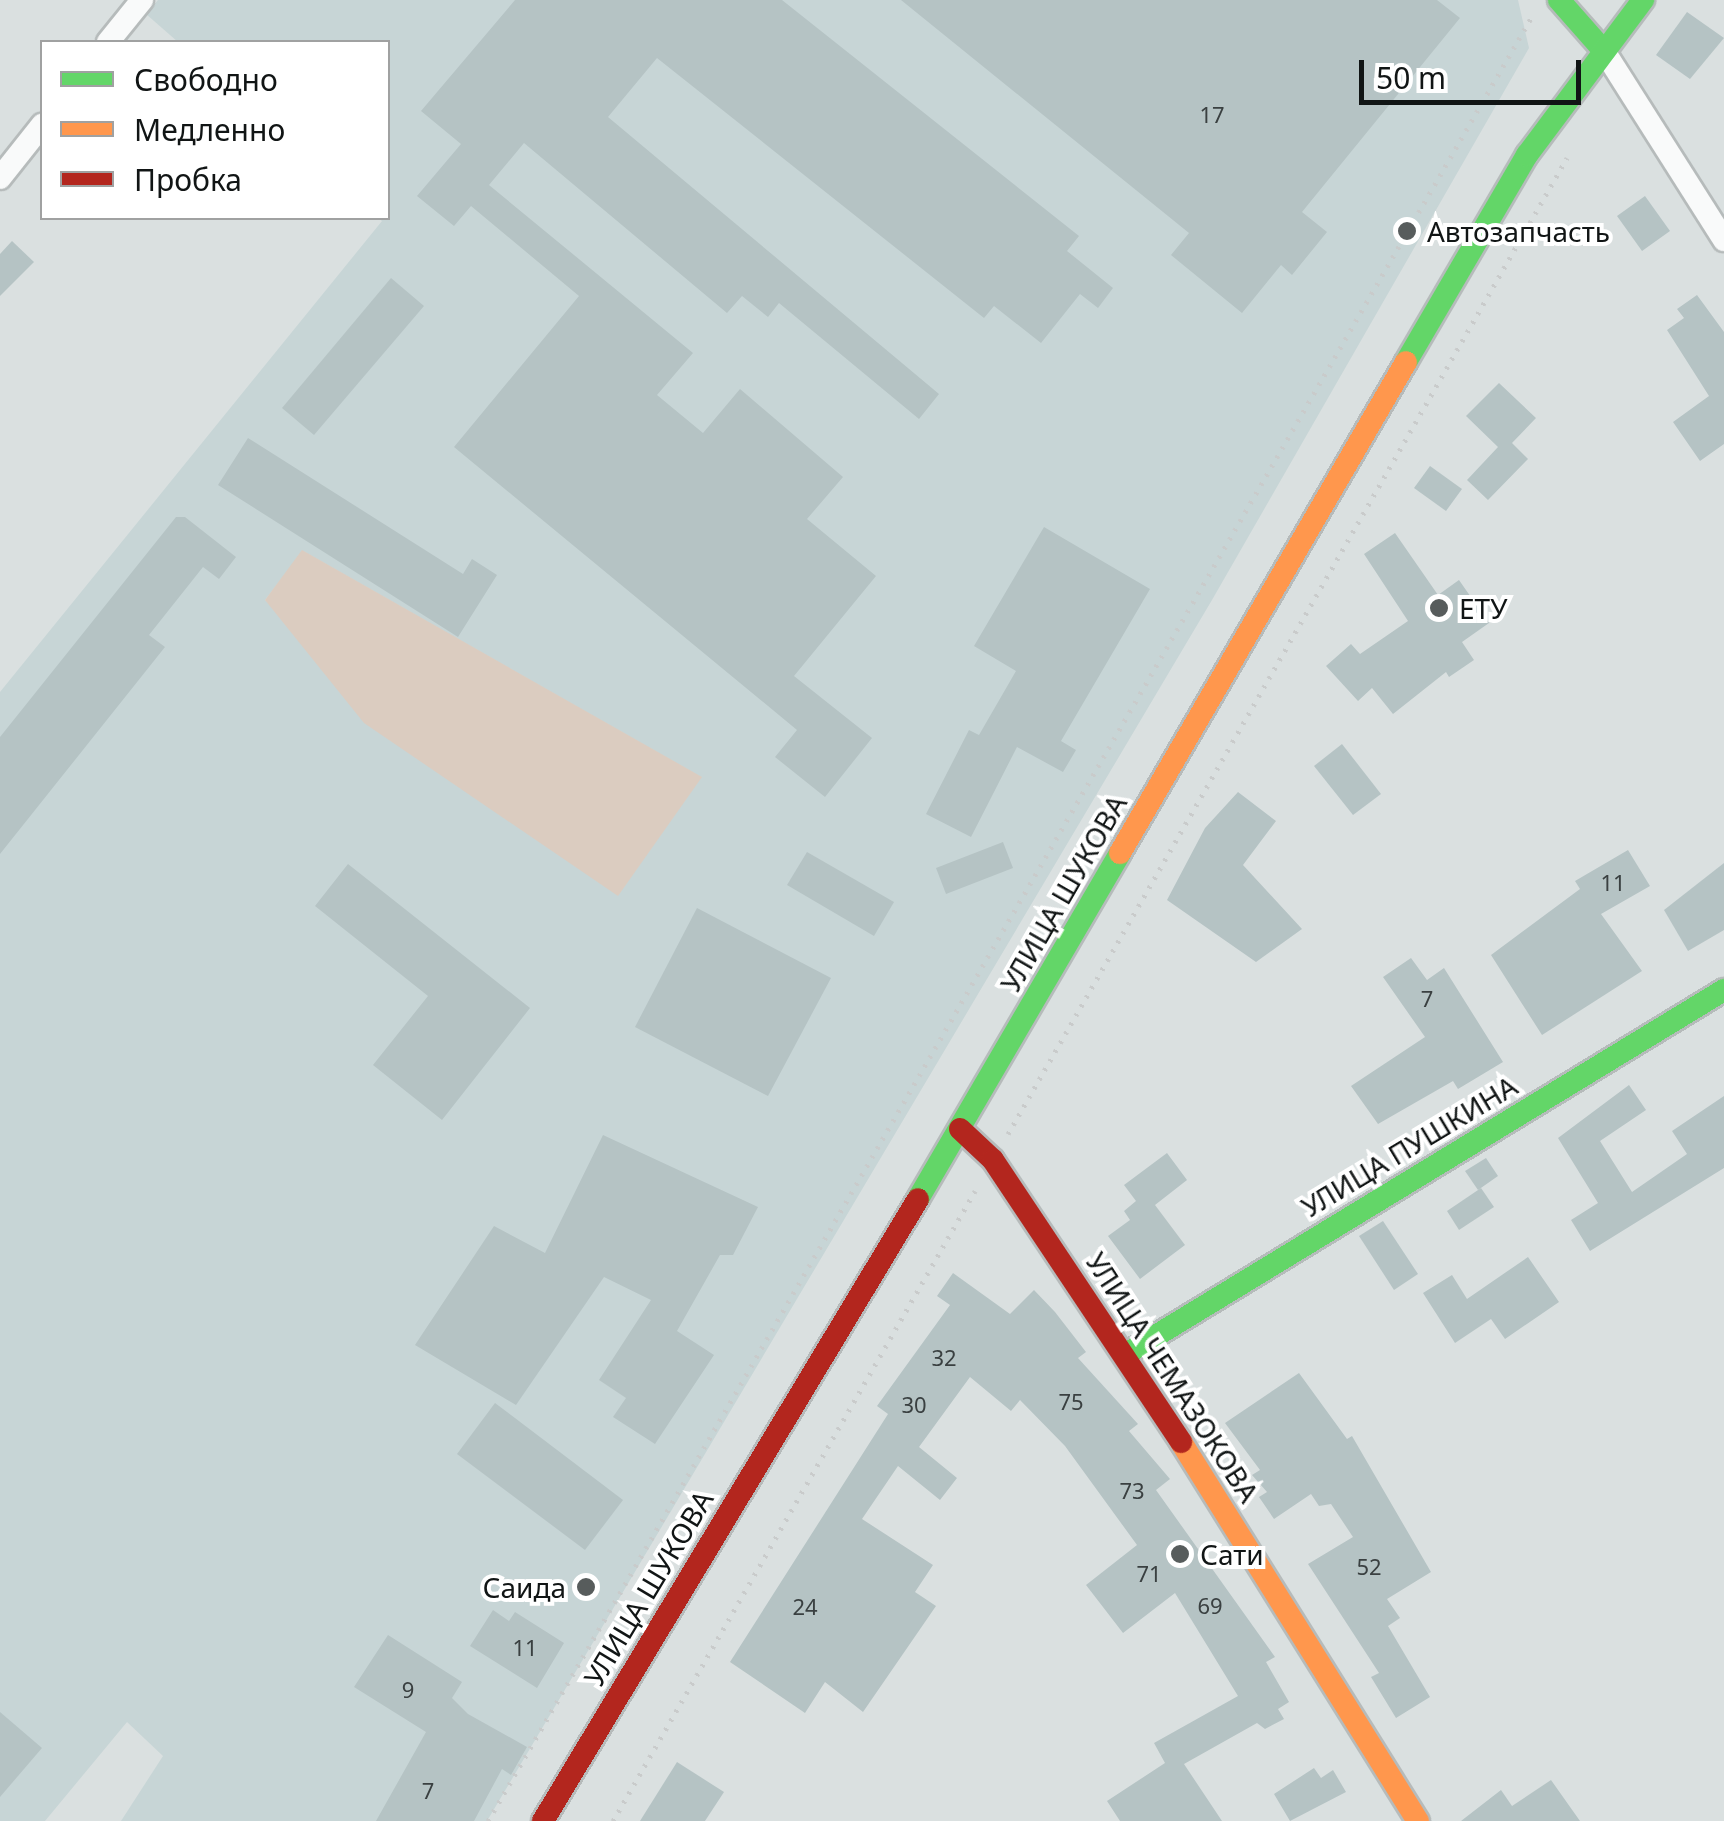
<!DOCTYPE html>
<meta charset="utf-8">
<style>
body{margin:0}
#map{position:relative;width:1724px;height:1821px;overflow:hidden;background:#dae0e0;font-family:"Noto Sans",sans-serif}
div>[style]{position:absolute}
.built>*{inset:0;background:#c7d5d6}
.green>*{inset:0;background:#dbccc0}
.building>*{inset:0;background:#b5c3c4}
.path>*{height:5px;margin-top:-2.5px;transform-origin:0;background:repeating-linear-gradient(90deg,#c9cbcb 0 2.5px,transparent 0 10.5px)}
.roads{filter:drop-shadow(2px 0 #b6bbbb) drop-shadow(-2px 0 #b6bbbb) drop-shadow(0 2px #b6bbbb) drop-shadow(0 -2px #b6bbbb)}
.street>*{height:22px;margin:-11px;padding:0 11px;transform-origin:11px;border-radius:11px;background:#f9fafa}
.fast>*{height:22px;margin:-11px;padding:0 11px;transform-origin:11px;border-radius:11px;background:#63d668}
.slow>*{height:22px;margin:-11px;padding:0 11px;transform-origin:11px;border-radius:11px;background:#ff974d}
.jam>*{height:22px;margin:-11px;padding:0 11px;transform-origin:11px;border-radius:11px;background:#b3261e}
.dots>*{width:28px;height:28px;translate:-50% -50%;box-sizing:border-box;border:5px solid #fff;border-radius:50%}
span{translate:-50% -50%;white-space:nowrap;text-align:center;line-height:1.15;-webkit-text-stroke:8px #fff;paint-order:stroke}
.number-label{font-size:22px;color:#3a4041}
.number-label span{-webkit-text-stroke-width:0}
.poi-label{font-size:28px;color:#111515}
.left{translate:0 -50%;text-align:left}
.right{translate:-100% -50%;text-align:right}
.street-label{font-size:28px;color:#111515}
.legend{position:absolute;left:40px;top:40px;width:350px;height:180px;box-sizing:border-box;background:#fff;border:2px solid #a0a1a1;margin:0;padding:12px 18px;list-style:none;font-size:30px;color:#111515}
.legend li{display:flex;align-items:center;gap:20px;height:50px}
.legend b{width:50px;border:2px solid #a0a1a1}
.scale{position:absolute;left:1359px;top:60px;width:222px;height:45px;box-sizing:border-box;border:5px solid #111515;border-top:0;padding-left:12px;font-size:30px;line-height:35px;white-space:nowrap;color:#111515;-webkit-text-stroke:8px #fff;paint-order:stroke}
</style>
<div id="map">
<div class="built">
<div style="clip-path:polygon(evenodd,158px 0,1518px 0,1529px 48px,1212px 600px,487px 1821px,121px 1821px,163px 1756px,127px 1722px,45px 1821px,0 1821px,0 692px,382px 221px,378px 218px,388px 218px,388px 42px,178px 42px,146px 14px,158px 0,303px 551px,701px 777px,618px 895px,265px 600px,303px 551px)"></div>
</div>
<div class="green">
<div style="clip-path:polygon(302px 550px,702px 777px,618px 896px,364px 723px,265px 600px)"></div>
</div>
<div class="building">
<div style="clip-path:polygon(515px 0,782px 0,1079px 236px,1067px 251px,1113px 288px,1098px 308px,1080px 294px,1041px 343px,994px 306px,984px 318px,657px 58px,608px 117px,939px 394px,919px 419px,779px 303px,768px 317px,742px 296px,727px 313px,524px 143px,489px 185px,693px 353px,657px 395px,703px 433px,740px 389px,843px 477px,807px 519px,876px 576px,794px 676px,872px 738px,825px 797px,775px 757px,797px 730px,454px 447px,579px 296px,471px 206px,454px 226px,417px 196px,461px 144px,421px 111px)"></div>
<div style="clip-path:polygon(901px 0,1437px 0,1460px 18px,1302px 212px,1327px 232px,1292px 275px,1281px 265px,1242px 313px,1171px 255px,1189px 233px)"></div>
<div style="clip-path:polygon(1687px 12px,1724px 38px,1690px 79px,1656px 55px)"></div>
<div style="clip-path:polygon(1645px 196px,1670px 231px,1642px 251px,1617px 216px)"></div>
<div style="clip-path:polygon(12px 241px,34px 262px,0 296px,0 254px)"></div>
<div style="clip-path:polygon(391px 278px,424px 306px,314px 435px,282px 408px)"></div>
<div style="clip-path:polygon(1697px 295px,1724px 332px,1724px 444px,1700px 461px,1673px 422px,1709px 396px,1667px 330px,1684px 318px,1677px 309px)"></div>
<div style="clip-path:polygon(1499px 383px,1536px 418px,1512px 443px,1528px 459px,1488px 500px,1467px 480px,1498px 447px,1466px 416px)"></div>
<div style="clip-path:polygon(248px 438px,463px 574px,472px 559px,497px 575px,458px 637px,218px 485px)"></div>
<div style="clip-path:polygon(1430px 466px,1462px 489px,1446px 511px,1414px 488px)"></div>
<div style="clip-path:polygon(176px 517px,185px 517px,236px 557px,219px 579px,203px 567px,149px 635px,165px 647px,0 854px,0 737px)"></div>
<div style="clip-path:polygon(1044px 527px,1150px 589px,1061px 741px,1076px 750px,1063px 772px,1017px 747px,971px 837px,926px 814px,969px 730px,979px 735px,1016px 671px,974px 646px)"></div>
<div style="clip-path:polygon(1395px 533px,1438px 595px,1459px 580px,1489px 623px,1462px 642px,1474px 660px,1449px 677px,1446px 672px,1393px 714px,1372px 688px,1358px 701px,1326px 666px,1351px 644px,1360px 654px,1408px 621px,1364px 554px)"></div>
<div style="clip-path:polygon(1342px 744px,1381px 794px,1353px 815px,1314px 766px)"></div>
<div style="clip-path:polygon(1238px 792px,1276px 821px,1243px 865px,1302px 929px,1256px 962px,1167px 900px,1205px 828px)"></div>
<div style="clip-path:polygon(1003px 842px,1013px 868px,946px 894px,936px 868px)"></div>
<div style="clip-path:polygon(1628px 850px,1650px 886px,1601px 914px,1642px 971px,1542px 1035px,1491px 955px,1580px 889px,1575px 881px)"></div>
<div style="clip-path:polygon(807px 852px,894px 902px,874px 936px,787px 885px)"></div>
<div style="clip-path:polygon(1724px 863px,1724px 930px,1688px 951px,1664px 910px)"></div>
<div style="clip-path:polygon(348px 864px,530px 1008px,442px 1120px,373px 1065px,428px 996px,315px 906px)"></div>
<div style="clip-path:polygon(697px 908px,831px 978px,768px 1096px,635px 1027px)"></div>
<div style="clip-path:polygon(1411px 958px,1427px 980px,1444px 968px,1503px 1062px,1458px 1089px,1453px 1081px,1378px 1124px,1351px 1086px,1425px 1037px,1383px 977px)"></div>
<div style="clip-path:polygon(1629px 1085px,1646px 1110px,1600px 1141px,1632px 1192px,1687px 1154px,1672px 1131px,1724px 1096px,1724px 1168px,1590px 1251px,1571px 1220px,1598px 1203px,1558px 1138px)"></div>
<div style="clip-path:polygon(603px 1135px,758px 1207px,733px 1255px,720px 1255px,677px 1331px,714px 1355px,655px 1444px,613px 1417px,626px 1398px,599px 1380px,651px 1300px,604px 1277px,516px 1405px,415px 1345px,494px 1226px,545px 1253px)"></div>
<div style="clip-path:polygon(1167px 1153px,1187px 1180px,1155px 1205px,1185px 1245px,1140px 1279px,1108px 1236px,1130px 1220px,1124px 1211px,1136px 1201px,1124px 1185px)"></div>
<div style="clip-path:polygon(1486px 1158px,1498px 1176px,1478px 1190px,1465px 1171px)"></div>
<div style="clip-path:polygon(1481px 1188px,1494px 1207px,1459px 1230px,1447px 1211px)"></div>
<div style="clip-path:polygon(1383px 1221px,1418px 1274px,1394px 1290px,1359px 1236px)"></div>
<div style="clip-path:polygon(1528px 1257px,1559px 1302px,1505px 1339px,1491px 1319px,1455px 1343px,1423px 1293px,1452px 1275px,1467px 1299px)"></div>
<div style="clip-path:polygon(953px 1273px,1010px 1314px,1034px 1290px,1055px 1312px,1086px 1352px,1078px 1358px,1138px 1424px,1129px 1431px,1170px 1479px,1156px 1490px,1275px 1657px,1266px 1662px,1289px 1702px,1278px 1709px,1284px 1719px,1265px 1729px,1257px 1723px,1184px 1764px,1222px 1821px,1120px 1821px,1107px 1801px,1165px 1763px,1154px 1743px,1238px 1696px,1175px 1593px,1123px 1633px,1086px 1585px,1137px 1545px,1065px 1446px,1020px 1400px,1011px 1411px,970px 1377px,919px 1447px,957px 1478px,940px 1500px,898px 1466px,862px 1519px,933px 1565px,915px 1592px,936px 1606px,863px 1712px,825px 1682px,805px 1713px,730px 1662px,888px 1414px,877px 1406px,950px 1305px,937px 1296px)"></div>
<div style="clip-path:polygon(1299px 1373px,1347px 1439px,1352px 1436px,1431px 1572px,1387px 1599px,1400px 1618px,1388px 1626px,1430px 1697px,1396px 1718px,1371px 1677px,1379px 1673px,1308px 1564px,1353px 1537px,1331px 1504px,1319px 1506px,1311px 1494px,1274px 1519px,1259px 1497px,1267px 1492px,1252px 1475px,1260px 1470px,1225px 1423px)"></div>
<div style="clip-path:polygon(495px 1403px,623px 1500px,585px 1550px,457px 1454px)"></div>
<div style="clip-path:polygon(493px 1610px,509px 1621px,515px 1612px,564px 1643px,537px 1688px,470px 1646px)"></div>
<div style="clip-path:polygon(388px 1635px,462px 1682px,452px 1698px,468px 1714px,527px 1747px,511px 1775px,502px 1769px,474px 1821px,376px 1821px,426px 1732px,354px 1687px)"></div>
<div style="clip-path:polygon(0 1712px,42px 1748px,0 1797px)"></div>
<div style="clip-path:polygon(677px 1762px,724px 1792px,705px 1821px,640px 1821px)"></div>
<div style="clip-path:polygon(1314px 1768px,1321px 1778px,1333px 1770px,1346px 1792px,1290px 1821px,1274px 1794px)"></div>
<div style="clip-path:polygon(1551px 1780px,1580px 1821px,1461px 1821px,1501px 1790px,1512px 1806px)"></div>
</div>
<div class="path">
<div style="left:1008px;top:1134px;width:1125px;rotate:-60.2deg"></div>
<div style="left:488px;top:1821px;width:2087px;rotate:-59.95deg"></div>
<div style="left:613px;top:1821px;width:727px;rotate:-60.12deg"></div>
</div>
<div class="roads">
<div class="street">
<div style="left:108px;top:42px;width:54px;rotate:-51deg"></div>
<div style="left:1604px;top:51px;width:224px;rotate:57.6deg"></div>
<div style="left:0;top:178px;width:68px;rotate:-51.6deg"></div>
</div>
<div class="fast">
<div style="left:1559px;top:0;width:68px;rotate:48.6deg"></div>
<div style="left:1406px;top:362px;width:240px;rotate:-59.7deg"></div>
<div style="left:1527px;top:155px;width:194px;rotate:-53.2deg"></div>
<div style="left:918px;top:1199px;width:401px;rotate:-59.7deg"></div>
<div style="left:1126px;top:1354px;width:700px;rotate:-31.33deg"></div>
</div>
<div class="slow">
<div style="left:1120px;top:853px;width:568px;rotate:-59.78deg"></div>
<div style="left:1181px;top:1442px;width:447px;rotate:58deg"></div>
</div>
<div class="jam">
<div style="left:960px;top:1129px;width:45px;rotate:43.2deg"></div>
<div style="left:993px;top:1160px;width:339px;rotate:56.3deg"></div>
<div style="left:543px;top:1821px;width:726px;rotate:-58.91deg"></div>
</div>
</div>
<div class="dots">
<div style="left:1407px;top:231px;background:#575c5c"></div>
<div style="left:1439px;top:608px;background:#575c5c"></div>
<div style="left:1180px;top:1554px;background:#575c5c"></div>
<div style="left:586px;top:1587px;background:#575c5c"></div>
</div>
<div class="number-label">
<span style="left:1212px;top:115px">17</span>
<span style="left:1613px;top:883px">11</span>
<span style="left:1427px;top:999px">7</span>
<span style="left:944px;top:1358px">32</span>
<span style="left:1071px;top:1402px">75</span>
<span style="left:914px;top:1405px">30</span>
<span style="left:1132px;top:1491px">73</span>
<span style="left:1369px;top:1567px">52</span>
<span style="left:1149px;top:1574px">71</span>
<span style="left:1210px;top:1606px">69</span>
<span style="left:805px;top:1607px">24</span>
<span style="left:525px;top:1648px">11</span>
<span style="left:408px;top:1690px">9</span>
<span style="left:428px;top:1791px">7</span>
</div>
<div class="poi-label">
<span class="left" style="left:1427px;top:231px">Автозапчасть</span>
<span class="left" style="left:1459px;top:608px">ЕТУ</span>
<span class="left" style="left:1200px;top:1554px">Сати</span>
<span class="right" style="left:566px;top:1587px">Саида</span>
</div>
<div class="street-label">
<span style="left:1063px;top:893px;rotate:-60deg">УЛИЦА ШУКОВА</span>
<span style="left:1409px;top:1146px;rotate:-31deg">УЛИЦА ПУШКИНА</span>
<span style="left:1173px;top:1377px;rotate:57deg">УЛИЦА ЧЕМАЗОКОВА</span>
<span style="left:648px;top:1588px;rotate:-59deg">УЛИЦА ШУКОВА</span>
</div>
<ul class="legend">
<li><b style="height:12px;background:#63d668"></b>Свободно</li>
<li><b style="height:12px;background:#ff974d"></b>Медленно</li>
<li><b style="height:12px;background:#b3261e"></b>Пробка</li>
</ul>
<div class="scale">50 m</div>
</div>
